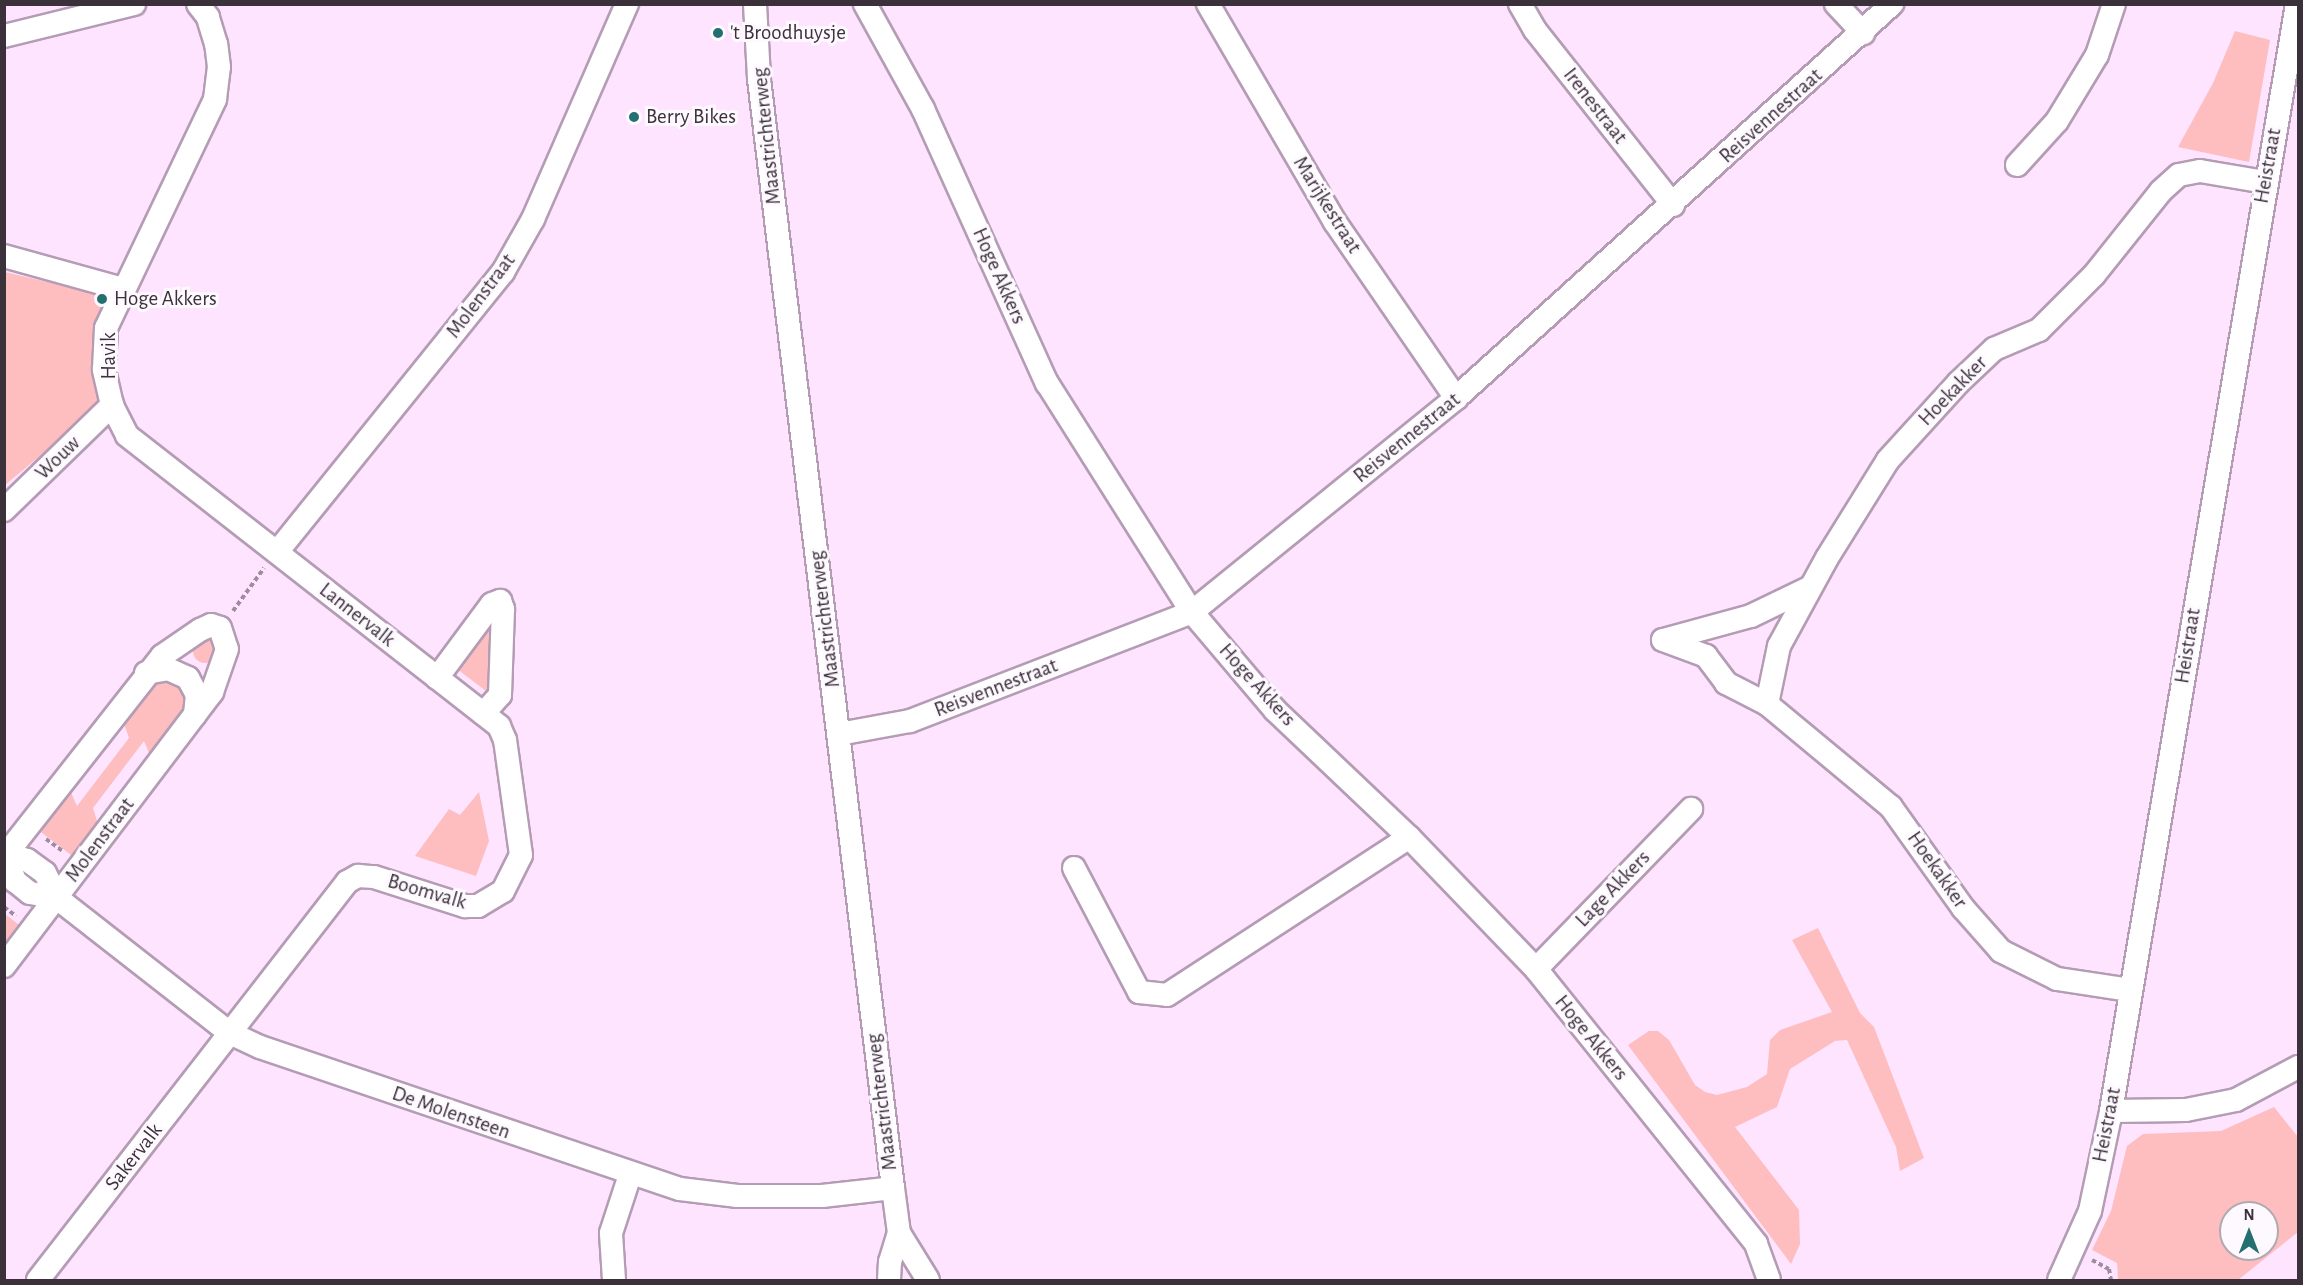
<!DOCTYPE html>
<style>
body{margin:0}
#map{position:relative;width:2303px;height:1285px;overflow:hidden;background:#fee4ff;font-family:"Alegreya Sans",sans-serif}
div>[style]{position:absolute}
.green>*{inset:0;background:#febec0}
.round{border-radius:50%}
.path>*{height:4px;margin-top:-2px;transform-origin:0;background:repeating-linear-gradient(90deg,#9e8c9f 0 4.5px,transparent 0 7.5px)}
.roads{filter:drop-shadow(2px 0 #b49cb5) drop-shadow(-2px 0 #b49cb5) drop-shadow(0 2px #b49cb5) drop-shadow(0 -2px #b49cb5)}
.minor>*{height:22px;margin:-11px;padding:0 11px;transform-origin:11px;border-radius:11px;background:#fff}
.dots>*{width:16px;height:16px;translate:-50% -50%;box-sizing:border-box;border:3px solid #fef9ff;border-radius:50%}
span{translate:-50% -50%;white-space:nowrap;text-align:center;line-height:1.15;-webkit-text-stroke:6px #fef9ff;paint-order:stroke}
.poi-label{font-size:21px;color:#3b313b}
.left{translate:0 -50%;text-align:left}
.street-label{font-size:21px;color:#3b313b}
.frame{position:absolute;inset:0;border:6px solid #3b313b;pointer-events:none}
.north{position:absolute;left:2219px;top:1201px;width:60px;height:60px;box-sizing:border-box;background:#fef9ff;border:2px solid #b0a9b1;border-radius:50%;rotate:0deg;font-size:16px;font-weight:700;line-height:24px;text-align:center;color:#3b313b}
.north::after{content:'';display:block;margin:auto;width:21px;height:27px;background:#246f70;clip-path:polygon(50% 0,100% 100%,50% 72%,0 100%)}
</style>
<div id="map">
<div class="green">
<div style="clip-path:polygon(2235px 31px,2270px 40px,2249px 162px,2178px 147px,2213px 83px)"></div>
<div style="clip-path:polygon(5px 272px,94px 293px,101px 307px,94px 353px,99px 407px,5px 485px)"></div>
<div style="clip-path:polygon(494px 618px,490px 694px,457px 669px)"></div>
<div class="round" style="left:193px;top:639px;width:24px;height:24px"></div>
<div style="clip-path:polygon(162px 678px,180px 682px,188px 704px,152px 760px,144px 741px,93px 808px,99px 827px,75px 858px,37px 829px,69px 788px,77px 806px,129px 738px,122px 718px,152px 681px)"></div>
<div style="clip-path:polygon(479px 792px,489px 841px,476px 876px,415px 856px,449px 809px,460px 815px)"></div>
<div style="clip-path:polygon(5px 914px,23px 928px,5px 951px)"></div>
<div style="clip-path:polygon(1818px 928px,1860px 1013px,1874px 1027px,1924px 1158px,1900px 1171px,1896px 1147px,1847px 1040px,1835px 1041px,1790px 1069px,1777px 1107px,1735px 1127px,1799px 1210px,1800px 1244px,1791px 1264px,1628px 1045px,1649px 1031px,1658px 1031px,1669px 1040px,1695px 1085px,1705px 1092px,1717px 1095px,1747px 1087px,1767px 1074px,1770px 1040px,1780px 1030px,1832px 1012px,1792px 940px)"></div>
<div style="clip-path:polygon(evenodd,2274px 1107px,2298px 1137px,2298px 1232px,2238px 1280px,2118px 1280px,2117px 1263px,2092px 1250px,2111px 1211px,2127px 1146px,2143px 1134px,2221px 1131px,2274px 1107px,2231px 1213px,2267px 1213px,2267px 1249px,2231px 1249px,2231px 1213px)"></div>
</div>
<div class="path">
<div style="left:233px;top:611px;width:53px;rotate:-54.2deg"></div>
<div style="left:46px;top:839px;width:22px;rotate:36deg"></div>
<div style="left:4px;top:907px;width:15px;rotate:37deg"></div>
<div style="left:2092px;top:1260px;width:19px;rotate:28deg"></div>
<div style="left:2109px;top:1269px;width:11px;rotate:80deg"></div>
</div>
<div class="roads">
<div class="minor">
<div style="left:755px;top:4px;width:75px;rotate:86.9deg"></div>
<div style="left:759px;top:79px;width:1117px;rotate:83.11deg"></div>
<div style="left:893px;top:1188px;width:45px;rotate:82.4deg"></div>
<div style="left:899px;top:1233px;width:55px;rotate:58.3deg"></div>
<div style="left:865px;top:4px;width:120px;rotate:61.1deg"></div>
<div style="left:923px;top:109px;width:301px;rotate:65.7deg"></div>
<div style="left:1047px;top:383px;width:271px;rotate:57.7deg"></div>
<div style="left:1192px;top:612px;width:128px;rotate:49.7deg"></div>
<div style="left:1275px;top:710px;width:185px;rotate:43.5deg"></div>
<div style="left:1409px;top:837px;width:183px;rotate:46.1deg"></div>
<div style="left:1536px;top:969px;width:352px;rotate:51.3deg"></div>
<div style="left:1756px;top:1244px;width:38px;rotate:70deg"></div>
<div style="left:1208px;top:4px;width:252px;rotate:59.8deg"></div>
<div style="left:1335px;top:222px;width:214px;rotate:55.5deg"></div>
<div style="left:1520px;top:4px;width:30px;rotate:60deg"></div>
<div style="left:1535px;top:30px;width:223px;rotate:51.7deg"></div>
<div style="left:1836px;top:4px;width:40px;rotate:47deg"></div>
<div style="left:4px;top:36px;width:134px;rotate:-13.8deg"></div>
<div style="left:2017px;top:165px;width:59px;rotate:-47.7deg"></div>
<div style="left:2057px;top:121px;width:77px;rotate:-58.8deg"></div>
<div style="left:2097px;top:55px;width:54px;rotate:-71.6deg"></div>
<div style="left:4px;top:256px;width:123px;rotate:15.5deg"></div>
<div style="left:4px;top:510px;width:151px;rotate:-44.2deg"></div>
<div style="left:277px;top:552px;width:360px;rotate:-51.1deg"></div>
<div style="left:503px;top:272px;width:61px;rotate:-60.5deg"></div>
<div style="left:533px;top:219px;width:235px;rotate:-66.4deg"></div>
<div style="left:1663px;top:640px;width:91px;rotate:-15.3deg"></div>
<div style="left:1751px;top:616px;width:64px;rotate:-25.8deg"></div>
<div style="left:1663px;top:640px;width:46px;rotate:20.4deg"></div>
<div style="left:1706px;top:656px;width:34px;rotate:53deg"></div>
<div style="left:1726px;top:683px;width:46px;rotate:27.1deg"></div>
<div style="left:146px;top:673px;width:22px;rotate:-10deg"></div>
<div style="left:168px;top:669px;width:22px;rotate:24deg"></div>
<div style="left:188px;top:678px;width:19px;rotate:62deg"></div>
<div style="left:197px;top:695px;width:20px;rotate:96deg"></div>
<div style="left:437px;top:678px;width:92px;rotate:-53.4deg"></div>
<div style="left:492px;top:604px;width:9px;rotate:-21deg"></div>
<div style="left:500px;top:601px;width:9px;rotate:69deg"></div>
<div style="left:503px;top:609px;width:86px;rotate:92deg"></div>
<div style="left:500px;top:695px;width:25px;rotate:132deg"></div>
<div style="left:839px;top:734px;width:72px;rotate:-10.4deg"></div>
<div style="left:910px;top:721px;width:302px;rotate:-21.1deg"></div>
<div style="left:1192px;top:612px;width:340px;rotate:-39deg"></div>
<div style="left:1456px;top:398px;width:588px;rotate:-42.1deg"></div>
<div style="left:4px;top:853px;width:24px;rotate:17deg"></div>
<div style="left:27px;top:860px;width:22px;rotate:36deg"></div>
<div style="left:45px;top:873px;width:28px;rotate:64deg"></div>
<div style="left:57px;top:898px;width:219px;rotate:38deg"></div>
<div style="left:230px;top:1033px;width:33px;rotate:25deg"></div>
<div style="left:260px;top:1047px;width:443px;rotate:18.7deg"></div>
<div style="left:680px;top:1189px;width:58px;rotate:6.9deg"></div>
<div style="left:738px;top:1196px;width:84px"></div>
<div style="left:822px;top:1196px;width:71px;rotate:-6.4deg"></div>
<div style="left:6px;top:855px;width:28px;rotate:71deg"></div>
<div style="left:15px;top:881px;width:19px;rotate:39deg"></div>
<div style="left:30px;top:893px;width:27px;rotate:10deg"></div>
<div style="left:4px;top:857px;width:256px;rotate:-51.8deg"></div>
<div style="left:162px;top:656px;width:46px;rotate:-34.4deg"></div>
<div style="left:200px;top:630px;width:12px;rotate:-24deg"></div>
<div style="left:211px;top:625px;width:9px;rotate:18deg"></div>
<div style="left:220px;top:628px;width:22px;rotate:72deg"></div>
<div style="left:227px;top:649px;width:46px;rotate:109.2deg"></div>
<div style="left:212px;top:692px;width:344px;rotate:127.2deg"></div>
<div style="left:1074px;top:868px;width:140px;rotate:62.3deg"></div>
<div style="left:1139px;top:992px;width:28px;rotate:6deg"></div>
<div style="left:1167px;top:995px;width:289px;rotate:-33.1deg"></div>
<div style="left:1536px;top:969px;width:223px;rotate:-45.9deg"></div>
<div style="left:2130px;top:990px;width:74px;rotate:-171.4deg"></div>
<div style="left:2057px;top:979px;width:63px;rotate:-153.4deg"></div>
<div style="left:2001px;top:951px;width:57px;rotate:-131.5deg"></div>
<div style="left:1963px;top:908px;width:124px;rotate:-125.5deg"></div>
<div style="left:1891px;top:807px;width:161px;rotate:-140.3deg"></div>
<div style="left:1767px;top:704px;width:59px;rotate:-78.3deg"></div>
<div style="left:1779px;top:646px;width:100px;rotate:-61.4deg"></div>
<div style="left:1827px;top:558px;width:115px;rotate:-58.1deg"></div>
<div style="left:1888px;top:460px;width:104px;rotate:-47.7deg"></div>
<div style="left:1958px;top:383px;width:50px;rotate:-43.4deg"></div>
<div style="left:1994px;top:349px;width:49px;rotate:-22.9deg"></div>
<div style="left:2039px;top:330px;width:78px;rotate:-45deg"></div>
<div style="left:2094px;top:275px;width:107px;rotate:-51.4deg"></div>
<div style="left:2161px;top:191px;width:24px;rotate:-42deg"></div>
<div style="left:2179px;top:175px;width:21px;rotate:-11deg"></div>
<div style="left:2200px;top:171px;width:66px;rotate:9.6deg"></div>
<div style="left:2111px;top:1111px;width:75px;rotate:-0.8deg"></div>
<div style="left:2186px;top:1110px;width:51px;rotate:-11.3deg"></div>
<div style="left:2236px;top:1100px;width:70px;rotate:-28deg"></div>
<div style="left:38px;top:1280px;width:504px;rotate:-52.17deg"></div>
<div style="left:347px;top:882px;width:13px;rotate:-29deg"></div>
<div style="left:358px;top:876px;width:16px;rotate:4deg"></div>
<div style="left:374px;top:877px;width:96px;rotate:17.7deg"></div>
<div style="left:465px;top:906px;width:13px"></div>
<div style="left:478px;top:906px;width:29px;rotate:-31deg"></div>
<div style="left:503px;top:891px;width:40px;rotate:-63.4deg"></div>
<div style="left:521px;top:855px;width:116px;rotate:-97.9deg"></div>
<div style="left:505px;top:740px;width:15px;rotate:-113deg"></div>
<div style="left:499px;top:726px;width:472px;rotate:-142deg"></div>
<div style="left:127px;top:435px;width:34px;rotate:-117deg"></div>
<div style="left:112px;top:405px;width:37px;rotate:-103deg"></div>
<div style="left:104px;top:369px;width:41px;rotate:-87.2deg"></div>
<div style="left:106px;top:328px;width:254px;rotate:-64.5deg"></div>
<div style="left:215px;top:99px;width:32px;rotate:-83deg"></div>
<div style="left:219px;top:67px;width:23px;rotate:-97deg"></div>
<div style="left:216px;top:44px;width:28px;rotate:-107deg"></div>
<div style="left:208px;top:17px;width:16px;rotate:-128deg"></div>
<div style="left:614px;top:1280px;width:47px;rotate:-93.7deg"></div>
<div style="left:611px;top:1233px;width:61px;rotate:-71.9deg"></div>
<div style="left:889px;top:1280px;width:18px;rotate:-87deg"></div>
<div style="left:890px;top:1262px;width:30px;rotate:-73deg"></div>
<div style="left:2059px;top:1280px;width:76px;rotate:-65.8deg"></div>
<div style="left:2090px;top:1211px;width:102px;rotate:-78.1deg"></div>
<div style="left:2111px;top:1111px;width:1123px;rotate:-80.46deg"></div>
</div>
</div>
<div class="dots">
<div style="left:718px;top:33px;background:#246f70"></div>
<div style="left:634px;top:117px;background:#246f70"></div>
<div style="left:102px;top:299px;background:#246f70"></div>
</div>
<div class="poi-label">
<span class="left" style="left:730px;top:33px">'t Broodhuysje</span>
<span class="left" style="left:646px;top:117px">Berry Bikes</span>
<span class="left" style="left:114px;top:299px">Hoge Akkers</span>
</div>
<div class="street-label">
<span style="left:1595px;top:106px;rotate:52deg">Irenestraat</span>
<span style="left:1771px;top:116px;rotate:-42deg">Reisvennestraat</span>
<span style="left:767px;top:136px;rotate:-96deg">Maastrichterweg</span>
<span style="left:2268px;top:166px;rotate:-80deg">Heistraat</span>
<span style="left:1327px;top:205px;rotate:58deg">Marijkestraat</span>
<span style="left:999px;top:276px;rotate:66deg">Hoge Akkers</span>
<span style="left:481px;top:296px;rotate:-53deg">Molenstraat</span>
<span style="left:109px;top:356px;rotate:-90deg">Havik</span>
<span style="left:1953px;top:391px;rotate:-46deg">Hoekakker</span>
<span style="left:1407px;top:438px;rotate:-39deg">Reisvennestraat</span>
<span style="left:58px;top:458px;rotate:-44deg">Wouw</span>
<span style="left:357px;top:615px;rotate:38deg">Lannervalk</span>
<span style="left:825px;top:619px;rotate:-97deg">Maastrichterweg</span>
<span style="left:2188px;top:646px;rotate:-81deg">Heistraat</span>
<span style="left:1257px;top:685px;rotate:48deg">Hoge Akkers</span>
<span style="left:996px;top:688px;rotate:-21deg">Reisvennestraat</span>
<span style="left:100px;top:840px;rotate:-53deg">Molenstraat</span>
<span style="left:1937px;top:870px;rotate:55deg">Hoekakker</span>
<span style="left:1613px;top:889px;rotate:-46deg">Lage Akkers</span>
<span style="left:427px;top:892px;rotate:16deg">Boomvalk</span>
<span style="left:1591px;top:1038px;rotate:51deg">Hoge Akkers</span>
<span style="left:882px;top:1102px;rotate:-97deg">Maastrichterweg</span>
<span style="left:451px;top:1113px;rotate:19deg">De Molensteen</span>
<span style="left:2107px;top:1125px;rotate:-79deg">Heistraat</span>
<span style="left:134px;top:1157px;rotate:-52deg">Sakervalk</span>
</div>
<div class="frame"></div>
<div class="north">N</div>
</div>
